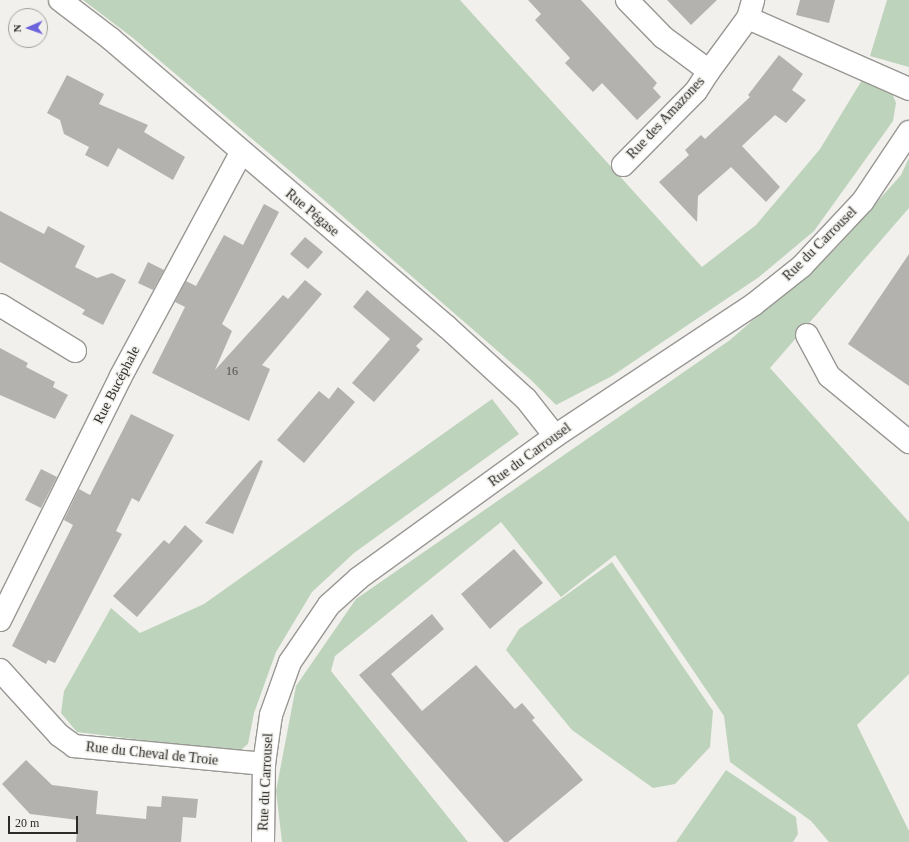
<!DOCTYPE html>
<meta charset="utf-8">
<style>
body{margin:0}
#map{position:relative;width:909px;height:842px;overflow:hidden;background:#f1f0ec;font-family:Georgia,serif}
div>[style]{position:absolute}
.green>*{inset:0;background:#bed3bb}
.building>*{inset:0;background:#b4b2af}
.roads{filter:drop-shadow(1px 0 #999794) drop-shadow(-1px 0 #999794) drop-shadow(0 1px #999794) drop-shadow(0 -1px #999794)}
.minor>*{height:22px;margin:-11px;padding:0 11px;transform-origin:11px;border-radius:11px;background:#fff}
span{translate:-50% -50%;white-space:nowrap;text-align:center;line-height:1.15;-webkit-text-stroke:3px #f1f0ec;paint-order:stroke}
.number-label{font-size:12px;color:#4d4d4a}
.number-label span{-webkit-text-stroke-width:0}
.street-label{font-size:14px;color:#2b2b29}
.north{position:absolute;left:8px;top:8px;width:40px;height:40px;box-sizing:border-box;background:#f1f0ec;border:1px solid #a2a19e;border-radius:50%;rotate:268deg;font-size:11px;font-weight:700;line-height:16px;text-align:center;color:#2b2b29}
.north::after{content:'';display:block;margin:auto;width:14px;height:18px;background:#6c62db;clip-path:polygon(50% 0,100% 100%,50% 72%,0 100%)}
.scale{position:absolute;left:8px;top:816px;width:70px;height:18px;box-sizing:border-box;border:2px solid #2b2b29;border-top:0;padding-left:5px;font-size:12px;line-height:14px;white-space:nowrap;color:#2b2b29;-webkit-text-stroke:3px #f1f0ec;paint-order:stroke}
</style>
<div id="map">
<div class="green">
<div style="clip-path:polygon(83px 0,460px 0,702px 267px,756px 225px,820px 149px,862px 80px,892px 93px,896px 103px,893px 121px,814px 231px,759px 277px,612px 376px,556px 405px,531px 380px,317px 194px,133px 38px)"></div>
<div style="clip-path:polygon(887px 0,909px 0,909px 67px,870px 56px)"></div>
<div style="clip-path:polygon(909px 158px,909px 208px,770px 368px,909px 522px,909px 674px,857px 725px,909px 831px,909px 842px,829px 842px,811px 821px,730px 762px,724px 716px,615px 555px,561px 597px,501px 522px,335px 656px,331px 671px,468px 842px,282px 842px,276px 791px,296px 686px,356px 599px,730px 340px,836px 248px,901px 175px)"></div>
<div style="clip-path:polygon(492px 399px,519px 434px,354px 553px,312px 592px,276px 652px,254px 713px,248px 744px,238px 752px,77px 732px,61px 713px,64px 691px,111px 608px,140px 633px,204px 604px)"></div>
<div style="clip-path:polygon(612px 562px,713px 711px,710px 747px,675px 784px,653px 788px,572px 730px,506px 650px,519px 629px)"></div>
<div style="clip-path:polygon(726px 770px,796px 817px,798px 834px,793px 842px,676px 842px)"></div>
</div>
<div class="building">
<div style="clip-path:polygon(528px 0,581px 0,657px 83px,653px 88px,661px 97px,637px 120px,602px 83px,593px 92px,565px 63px,570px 58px,535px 20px,541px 14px)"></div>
<div style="clip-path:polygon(667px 0,717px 0,691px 25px)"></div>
<div style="clip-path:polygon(800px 0,835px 0,829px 23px,796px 15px)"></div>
<div style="clip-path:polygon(779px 55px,803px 74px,792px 90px,806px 100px,786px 123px,775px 115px,742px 146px,780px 187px,766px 202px,731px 167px,698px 196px,697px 222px,659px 182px,689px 155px,685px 150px,701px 135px,705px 139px,750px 97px,748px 95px)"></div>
<div style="clip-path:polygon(67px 75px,104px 94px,99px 104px,148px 125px,144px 132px,185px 157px,173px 180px,118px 148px,108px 167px,85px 155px,89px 147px,64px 134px,60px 120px,47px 113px)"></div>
<div style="clip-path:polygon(264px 204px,279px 212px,222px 324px,232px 331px,215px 370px,283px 295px,288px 299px,305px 280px,322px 294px,262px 365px,270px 369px,249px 421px,152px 373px,185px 307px,175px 302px,186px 281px,196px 286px,224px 235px,243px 245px)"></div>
<div style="clip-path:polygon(0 211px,44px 234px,48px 226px,85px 246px,75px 267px,97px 278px,112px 273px,126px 280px,103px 325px,82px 314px,85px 310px,0 262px)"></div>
<div style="clip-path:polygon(305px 237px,323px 252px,308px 269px,290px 254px)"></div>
<div style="clip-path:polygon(909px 254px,909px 386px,848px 344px)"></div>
<div style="clip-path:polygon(148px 262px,164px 270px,153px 290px,138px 283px)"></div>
<div style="clip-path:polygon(367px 290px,423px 339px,416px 346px,420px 350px,374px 402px,352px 383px,390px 339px,353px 307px)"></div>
<div style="clip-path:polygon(0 348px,28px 363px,26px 367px,55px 382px,53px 387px,68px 395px,55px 419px,0 395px)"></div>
<div style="clip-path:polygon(338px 387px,355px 402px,304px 463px,277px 440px,319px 391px,329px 399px)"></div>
<div style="clip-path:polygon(131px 414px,174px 435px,139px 502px,132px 498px,116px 531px,122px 534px,55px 663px,48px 660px,46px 664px,12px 646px,73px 525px,64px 520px,79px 489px,90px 495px)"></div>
<div style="clip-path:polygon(260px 460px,263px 461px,233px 534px,205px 523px)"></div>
<div style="clip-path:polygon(41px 469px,57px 477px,41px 508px,25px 500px)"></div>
<div style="clip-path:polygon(185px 525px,203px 541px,137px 617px,113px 596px,164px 540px,169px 544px)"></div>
<div style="clip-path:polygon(514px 549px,543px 583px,490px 629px,461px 594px)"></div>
<div style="clip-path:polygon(432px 614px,444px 629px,391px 674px,422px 711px,476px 665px,515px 709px,522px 703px,535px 718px,532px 720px,583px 780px,508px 842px,504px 842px,359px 675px)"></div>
<div style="clip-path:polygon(26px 760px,52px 785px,98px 791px,96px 814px,146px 819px,147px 806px,161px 807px,162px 796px,198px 799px,196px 818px,183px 817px,181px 842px,76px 842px,78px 820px,30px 814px,2px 784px)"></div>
</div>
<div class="roads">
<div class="minor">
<div style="left:60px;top:0;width:64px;rotate:37.4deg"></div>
<div style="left:111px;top:39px;width:441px;rotate:40.6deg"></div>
<div style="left:446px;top:326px;width:108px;rotate:42.4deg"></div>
<div style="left:526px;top:399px;width:47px;rotate:51.9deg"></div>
<div style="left:627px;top:0;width:52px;rotate:45.8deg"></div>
<div style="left:663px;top:37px;width:57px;rotate:36.5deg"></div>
<div style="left:709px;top:71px;width:66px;rotate:-53.7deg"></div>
<div style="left:748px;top:18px;width:19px;rotate:-74deg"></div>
<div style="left:748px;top:18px;width:176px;rotate:23.8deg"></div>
<div style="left:623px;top:165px;width:104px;rotate:-45.4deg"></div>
<div style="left:696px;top:91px;width:24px;rotate:-57deg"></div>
<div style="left:0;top:305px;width:88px;rotate:31.5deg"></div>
<div style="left:807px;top:335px;width:47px;rotate:61.8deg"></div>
<div style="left:829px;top:376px;width:104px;rotate:39.5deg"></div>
<div style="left:0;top:620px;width:272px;rotate:-63.6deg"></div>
<div style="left:121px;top:376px;width:253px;rotate:-61.7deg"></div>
<div style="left:0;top:670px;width:88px;rotate:47.8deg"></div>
<div style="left:59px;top:735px;width:19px;rotate:36deg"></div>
<div style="left:74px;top:746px;width:191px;rotate:5.4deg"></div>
<div style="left:263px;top:842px;width:78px;rotate:-89.3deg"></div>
<div style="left:264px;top:764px;width:49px;rotate:-81.9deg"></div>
<div style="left:271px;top:715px;width:56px;rotate:-70.3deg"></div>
<div style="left:290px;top:662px;width:69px;rotate:-55.6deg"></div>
<div style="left:329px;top:605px;width:40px;rotate:-42deg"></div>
<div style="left:359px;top:578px;width:242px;rotate:-35.9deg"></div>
<div style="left:555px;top:436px;width:237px;rotate:-33.5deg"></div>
<div style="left:753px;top:305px;width:63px;rotate:-38.5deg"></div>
<div style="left:802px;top:266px;width:89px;rotate:-46.8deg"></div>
<div style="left:863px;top:201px;width:83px;rotate:-56.3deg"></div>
</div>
</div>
<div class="number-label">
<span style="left:232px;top:372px">16</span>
</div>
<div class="street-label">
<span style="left:666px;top:118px;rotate:-47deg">Rue des Amazones</span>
<span style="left:312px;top:213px;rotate:40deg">Rue Pégase</span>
<span style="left:820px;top:244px;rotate:-45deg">Rue du Carrousel</span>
<span style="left:117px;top:385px;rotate:-63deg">Rue Bucéphale</span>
<span style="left:530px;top:455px;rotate:-36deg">Rue du Carrousel</span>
<span style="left:152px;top:754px;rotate:6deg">Rue du Cheval de Troie</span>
<span style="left:266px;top:782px;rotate:-87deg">Rue du Carrousel</span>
</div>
<div class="north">N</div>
<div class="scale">20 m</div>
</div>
